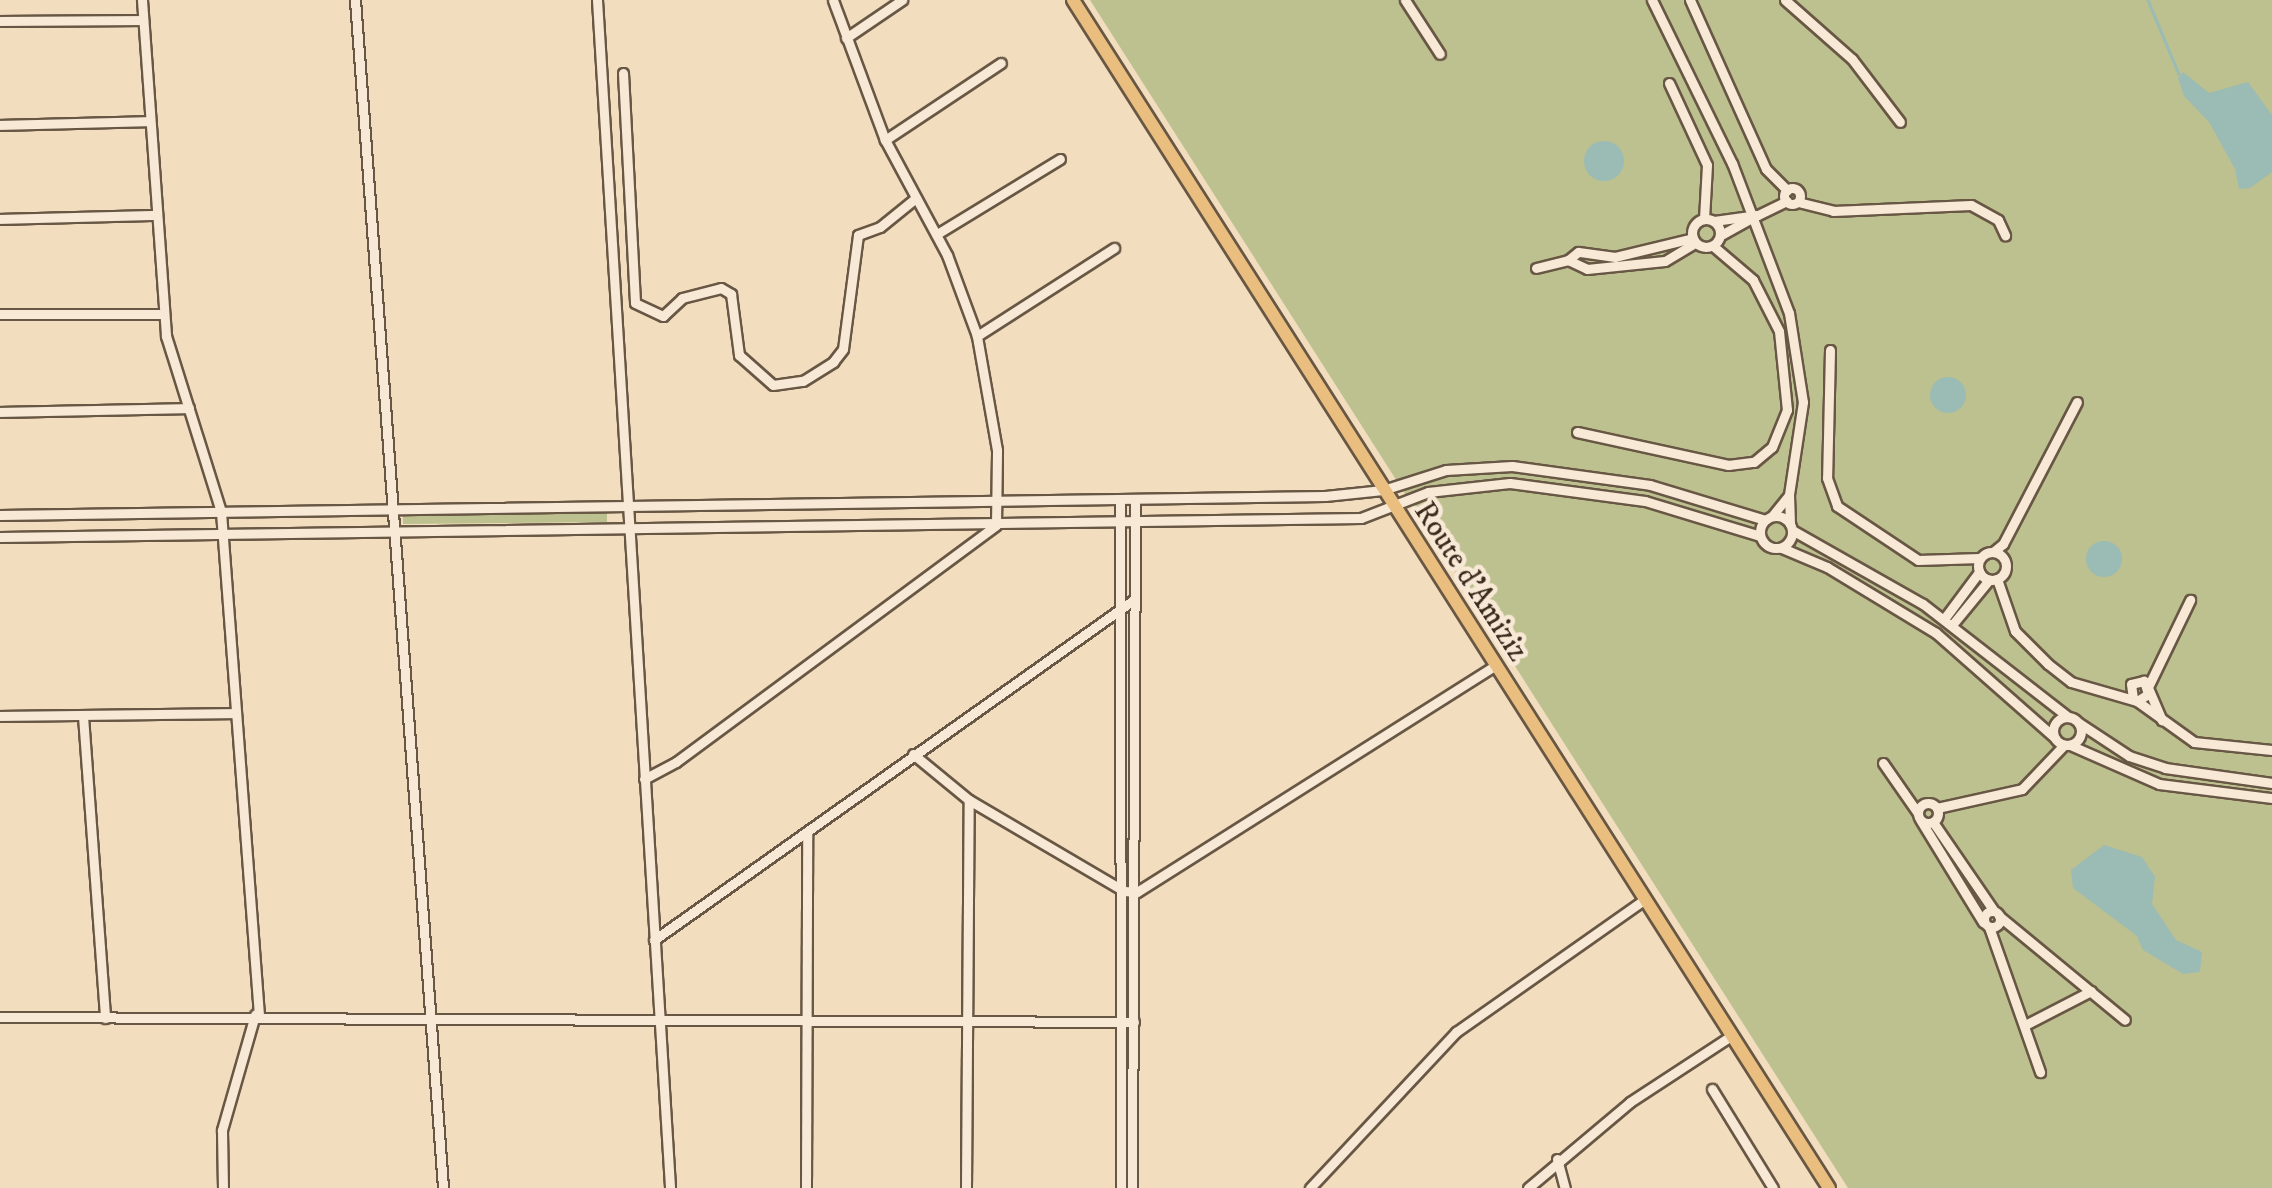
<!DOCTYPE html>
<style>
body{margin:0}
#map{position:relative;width:2272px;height:1188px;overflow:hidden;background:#f2ddbe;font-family:"IM FELL DW Pica",serif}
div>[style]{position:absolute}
.green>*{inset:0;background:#bdc08f}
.water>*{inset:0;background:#9bbbb5}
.round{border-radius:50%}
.stream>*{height:2.5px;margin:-1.25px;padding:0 1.25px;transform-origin:1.25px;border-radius:1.25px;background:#9bbbb5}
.roads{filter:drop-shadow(2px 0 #685744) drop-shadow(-2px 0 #685744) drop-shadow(0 2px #685744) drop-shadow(0 -2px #685744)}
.street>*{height:9px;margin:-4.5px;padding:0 4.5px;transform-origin:4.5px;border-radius:4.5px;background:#f7e9d5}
.street>.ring{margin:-4.5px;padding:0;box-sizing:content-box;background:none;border:9px solid #f7e9d5;border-radius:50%}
.primary>*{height:12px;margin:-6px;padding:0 6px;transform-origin:6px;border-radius:6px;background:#e9be7f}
span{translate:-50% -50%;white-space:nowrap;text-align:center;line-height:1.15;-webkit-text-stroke:9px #f7e9d5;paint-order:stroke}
.street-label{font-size:30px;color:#3a2a1c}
</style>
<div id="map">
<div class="green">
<div style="clip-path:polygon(1090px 0,2272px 0,2272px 1188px,1848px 1188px)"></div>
<div style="clip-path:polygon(607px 511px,607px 522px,403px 524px,403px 513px)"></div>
</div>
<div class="water">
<div style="clip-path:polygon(2183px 72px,2209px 93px,2248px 82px,2272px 115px,2272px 172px,2250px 188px,2239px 189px,2235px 169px,2209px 122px,2184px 96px,2178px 78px)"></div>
<div class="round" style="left:1584px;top:141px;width:40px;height:40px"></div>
<div class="round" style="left:1930px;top:377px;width:36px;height:36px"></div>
<div class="round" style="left:2086px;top:541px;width:36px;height:36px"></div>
<div style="clip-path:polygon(2104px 845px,2142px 857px,2155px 877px,2152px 904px,2176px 940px,2202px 952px,2200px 972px,2183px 974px,2143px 950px,2137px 936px,2073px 888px,2071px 870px)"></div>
</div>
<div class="stream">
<div style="left:2148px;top:0;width:80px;rotate:67.3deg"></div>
</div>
<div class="roads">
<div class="street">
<div style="left:142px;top:0;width:337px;rotate:85.9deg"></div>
<div style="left:166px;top:336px;width:184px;rotate:72.6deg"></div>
<div style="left:221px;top:512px;width:504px;rotate:85.68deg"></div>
<div style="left:355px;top:0;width:1191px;rotate:85.76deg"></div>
<div style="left:597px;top:0;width:1190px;rotate:86.48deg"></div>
<div style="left:1405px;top:0;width:64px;rotate:57.1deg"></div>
<div style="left:1652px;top:0;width:182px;rotate:63.9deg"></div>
<div style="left:1732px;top:163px;width:160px;rotate:69.2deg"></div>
<div style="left:1789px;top:313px;width:90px;rotate:81.1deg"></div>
<div style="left:1803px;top:402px;width:94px;rotate:98.6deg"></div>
<div style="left:1690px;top:0;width:185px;rotate:65.8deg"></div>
<div style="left:1766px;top:169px;width:30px;rotate:45deg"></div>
<div style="left:1785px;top:0;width:89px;rotate:41.4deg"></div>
<div style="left:1852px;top:59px;width:79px;rotate:52.7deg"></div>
<div style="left:0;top:21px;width:143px;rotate:-0.4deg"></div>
<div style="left:846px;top:38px;width:68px;rotate:-34.2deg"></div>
<div style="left:623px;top:73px;width:230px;rotate:87deg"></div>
<div style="left:635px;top:303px;width:31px;rotate:25deg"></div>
<div style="left:663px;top:316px;width:26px;rotate:-43deg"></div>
<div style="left:682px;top:298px;width:40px;rotate:-14.4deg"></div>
<div style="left:721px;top:288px;width:12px;rotate:31deg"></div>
<div style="left:731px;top:294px;width:62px;rotate:82.5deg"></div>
<div style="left:739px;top:355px;width:45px;rotate:41.4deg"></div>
<div style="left:773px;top:385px;width:30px;rotate:-8deg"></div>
<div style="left:803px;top:381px;width:36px;rotate:-32deg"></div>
<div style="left:833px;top:362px;width:16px;rotate:-52deg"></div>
<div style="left:843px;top:349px;width:115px;rotate:-82.5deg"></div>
<div style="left:858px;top:235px;width:23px;rotate:-20deg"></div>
<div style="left:880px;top:227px;width:46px;rotate:-38.9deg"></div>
<div style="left:1669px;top:83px;width:90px;rotate:65.1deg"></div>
<div style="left:1707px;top:165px;width:54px;rotate:93.2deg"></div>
<div style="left:0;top:125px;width:150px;rotate:-1.5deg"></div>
<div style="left:885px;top:140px;width:139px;rotate:-33.6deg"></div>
<div class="ring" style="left:1784px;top:188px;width:7px;height:7px"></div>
<div style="left:1798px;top:202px;width:36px;rotate:14deg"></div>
<div style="left:1833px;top:211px;width:138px;rotate:-2.5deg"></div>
<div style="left:1971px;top:205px;width:31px;rotate:29deg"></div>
<div style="left:1998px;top:220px;width:17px;rotate:65deg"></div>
<div class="ring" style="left:1692px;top:219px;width:19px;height:19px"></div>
<div style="left:0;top:219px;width:157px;rotate:-1.5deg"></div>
<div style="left:1714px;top:221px;width:44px;rotate:-7.8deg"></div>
<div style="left:1758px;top:215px;width:32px;rotate:-26deg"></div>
<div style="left:937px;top:234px;width:144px;rotate:-31.4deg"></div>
<div style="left:1721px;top:235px;width:41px;rotate:-29.1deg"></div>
<div style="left:1693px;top:238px;width:80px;rotate:166.3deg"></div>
<div style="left:1615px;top:257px;width:37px;rotate:-172deg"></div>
<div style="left:1578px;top:252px;width:13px;rotate:141deg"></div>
<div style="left:1568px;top:260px;width:21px;rotate:25deg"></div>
<div style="left:1587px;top:269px;width:78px;rotate:-5.9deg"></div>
<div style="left:1665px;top:261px;width:35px;rotate:-31deg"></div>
<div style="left:1536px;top:268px;width:33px;rotate:-14deg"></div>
<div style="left:0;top:314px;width:164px"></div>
<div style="left:977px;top:336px;width:163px;rotate:-32.7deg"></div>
<div style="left:1830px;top:350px;width:128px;rotate:91.3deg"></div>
<div style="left:1827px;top:478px;width:30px;rotate:70deg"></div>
<div style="left:1837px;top:506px;width:97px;rotate:33.7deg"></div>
<div style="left:1918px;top:560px;width:62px;rotate:-1.8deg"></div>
<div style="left:0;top:412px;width:189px;rotate:-1.2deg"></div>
<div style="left:1577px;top:432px;width:155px;rotate:12.3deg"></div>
<div style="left:1728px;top:465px;width:26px;rotate:-7deg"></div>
<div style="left:1754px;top:462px;width:23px;rotate:-40deg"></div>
<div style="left:1772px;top:447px;width:40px;rotate:-68deg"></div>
<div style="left:1787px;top:410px;width:79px;rotate:-95.8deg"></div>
<div style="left:1779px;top:331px;width:57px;rotate:-117deg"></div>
<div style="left:1753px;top:280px;width:52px;rotate:-139.6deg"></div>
<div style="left:1120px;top:499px;width:689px;rotate:89.92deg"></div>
<div style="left:0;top:515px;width:1325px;rotate:-0.82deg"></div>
<div style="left:1325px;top:496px;width:58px;rotate:-5.9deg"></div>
<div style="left:1383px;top:490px;width:66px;rotate:-17.6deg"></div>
<div style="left:1446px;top:470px;width:66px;rotate:-3.5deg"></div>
<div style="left:1512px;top:466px;width:139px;rotate:7.8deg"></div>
<div style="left:1650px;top:485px;width:120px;rotate:16.9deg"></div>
<div class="ring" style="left:1760px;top:516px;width:23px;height:23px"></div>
<div style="left:1772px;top:516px;width:27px;rotate:-51deg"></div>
<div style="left:1789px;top:495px;width:29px;rotate:88deg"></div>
<div style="left:1792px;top:530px;width:150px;rotate:29.5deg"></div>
<div style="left:1923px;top:604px;width:184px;rotate:37.9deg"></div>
<div style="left:0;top:537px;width:1361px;rotate:-0.8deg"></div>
<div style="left:1361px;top:518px;width:72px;rotate:-21.2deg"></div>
<div style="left:1428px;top:492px;width:82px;rotate:-6.3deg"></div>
<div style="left:1510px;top:483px;width:136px;rotate:7.6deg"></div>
<div style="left:1645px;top:501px;width:120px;rotate:16.9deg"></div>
<div style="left:1782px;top:548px;width:49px;rotate:22.9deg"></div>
<div style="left:1827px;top:567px;width:127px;rotate:31.2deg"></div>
<div style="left:1936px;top:633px;width:156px;rotate:41.4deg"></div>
<div style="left:1993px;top:552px;width:13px;rotate:-39deg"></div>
<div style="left:2003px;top:544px;width:160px;rotate:-62.5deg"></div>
<div class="ring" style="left:1978px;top:552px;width:19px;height:19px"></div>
<div style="left:1997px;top:579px;width:55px;rotate:70.9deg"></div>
<div style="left:2015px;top:631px;width:47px;rotate:45deg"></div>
<div style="left:2048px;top:664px;width:29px;rotate:38deg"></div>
<div style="left:2071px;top:682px;width:69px;rotate:16.1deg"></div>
<div style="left:2137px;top:701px;width:13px;rotate:-32deg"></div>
<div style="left:2148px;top:694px;width:14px;rotate:-107deg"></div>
<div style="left:2144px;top:681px;width:13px;rotate:167deg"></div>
<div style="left:2131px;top:684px;width:15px;rotate:82deg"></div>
<div style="left:1944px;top:619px;width:59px;rotate:-53.3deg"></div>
<div style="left:1952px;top:625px;width:58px;rotate:-50.6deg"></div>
<div style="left:2148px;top:687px;width:97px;rotate:-64.2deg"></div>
<div style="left:2149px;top:690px;width:33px;rotate:67deg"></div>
<div style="left:2137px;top:701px;width:70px;rotate:35.7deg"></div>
<div style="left:2194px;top:742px;width:78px;rotate:5.9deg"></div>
<div style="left:0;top:716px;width:236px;rotate:-0.7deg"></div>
<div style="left:83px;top:716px;width:303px;rotate:85.8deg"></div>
<div class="ring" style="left:2053px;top:717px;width:19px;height:19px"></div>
<div style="left:2079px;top:723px;width:60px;rotate:33.4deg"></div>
<div style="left:2129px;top:756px;width:38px;rotate:18deg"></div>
<div style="left:2165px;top:768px;width:108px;rotate:8deg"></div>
<div style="left:2070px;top:745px;width:97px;rotate:23.7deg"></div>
<div style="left:2159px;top:784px;width:114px;rotate:7.1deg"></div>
<div style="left:913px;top:754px;width:72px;rotate:39.4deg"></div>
<div style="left:969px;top:800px;width:180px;rotate:30.4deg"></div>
<div style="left:1124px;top:891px;width:13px;rotate:4deg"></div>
<div style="left:1137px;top:892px;width:423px;rotate:-32.3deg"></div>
<div style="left:1883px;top:763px;width:60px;rotate:55.2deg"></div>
<div style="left:644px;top:779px;width:36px;rotate:-28deg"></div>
<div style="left:676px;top:762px;width:398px;rotate:-36.5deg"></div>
<div style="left:996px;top:525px;width:75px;rotate:-89.2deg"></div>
<div style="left:997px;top:450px;width:116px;rotate:-100deg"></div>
<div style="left:977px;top:336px;width:86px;rotate:-110.3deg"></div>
<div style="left:947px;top:255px;width:131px;rotate:-118.3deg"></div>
<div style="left:885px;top:140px;width:149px;rotate:-110.4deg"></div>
<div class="ring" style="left:1918px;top:803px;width:11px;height:11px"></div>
<div style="left:1937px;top:808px;width:87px;rotate:-12.6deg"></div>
<div style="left:2022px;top:789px;width:61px;rotate:-46.3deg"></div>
<div style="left:1921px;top:821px;width:119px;rotate:58.5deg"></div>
<div style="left:1933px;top:822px;width:108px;rotate:55.6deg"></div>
<div class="ring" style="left:1984px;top:911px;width:7px;height:7px"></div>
<div style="left:1999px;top:916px;width:163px;rotate:39.5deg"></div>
<div style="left:1989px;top:927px;width:154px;rotate:70.6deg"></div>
<div style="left:654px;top:940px;width:586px;rotate:-35.34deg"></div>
<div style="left:0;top:1017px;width:1134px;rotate:0.25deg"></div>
<div style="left:2027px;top:1024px;width:72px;rotate:-27.3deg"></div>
<div style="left:1712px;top:1089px;width:116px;rotate:58.4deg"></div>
<div style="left:1557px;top:1159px;width:30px;rotate:75deg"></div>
<div style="left:223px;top:1188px;width:58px;rotate:-91deg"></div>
<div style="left:222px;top:1130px;width:120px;rotate:-74deg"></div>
<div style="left:806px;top:1188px;width:356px;rotate:-89.8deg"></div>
<div style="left:966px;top:1188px;width:388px;rotate:-89.6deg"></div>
<div style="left:1132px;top:1188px;width:689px;rotate:-89.75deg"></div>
<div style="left:1310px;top:1188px;width:214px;rotate:-46.9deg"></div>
<div style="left:1456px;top:1032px;width:230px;rotate:-35.1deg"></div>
<div style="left:1528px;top:1188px;width:133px;rotate:-40.1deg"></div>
<div style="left:1630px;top:1102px;width:121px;rotate:-33.2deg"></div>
</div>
<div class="primary">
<div style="left:1073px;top:0;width:1408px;rotate:57.53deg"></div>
</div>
</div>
<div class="street-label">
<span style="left:1470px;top:582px;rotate:57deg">Route d'Amiziz</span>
</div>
</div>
